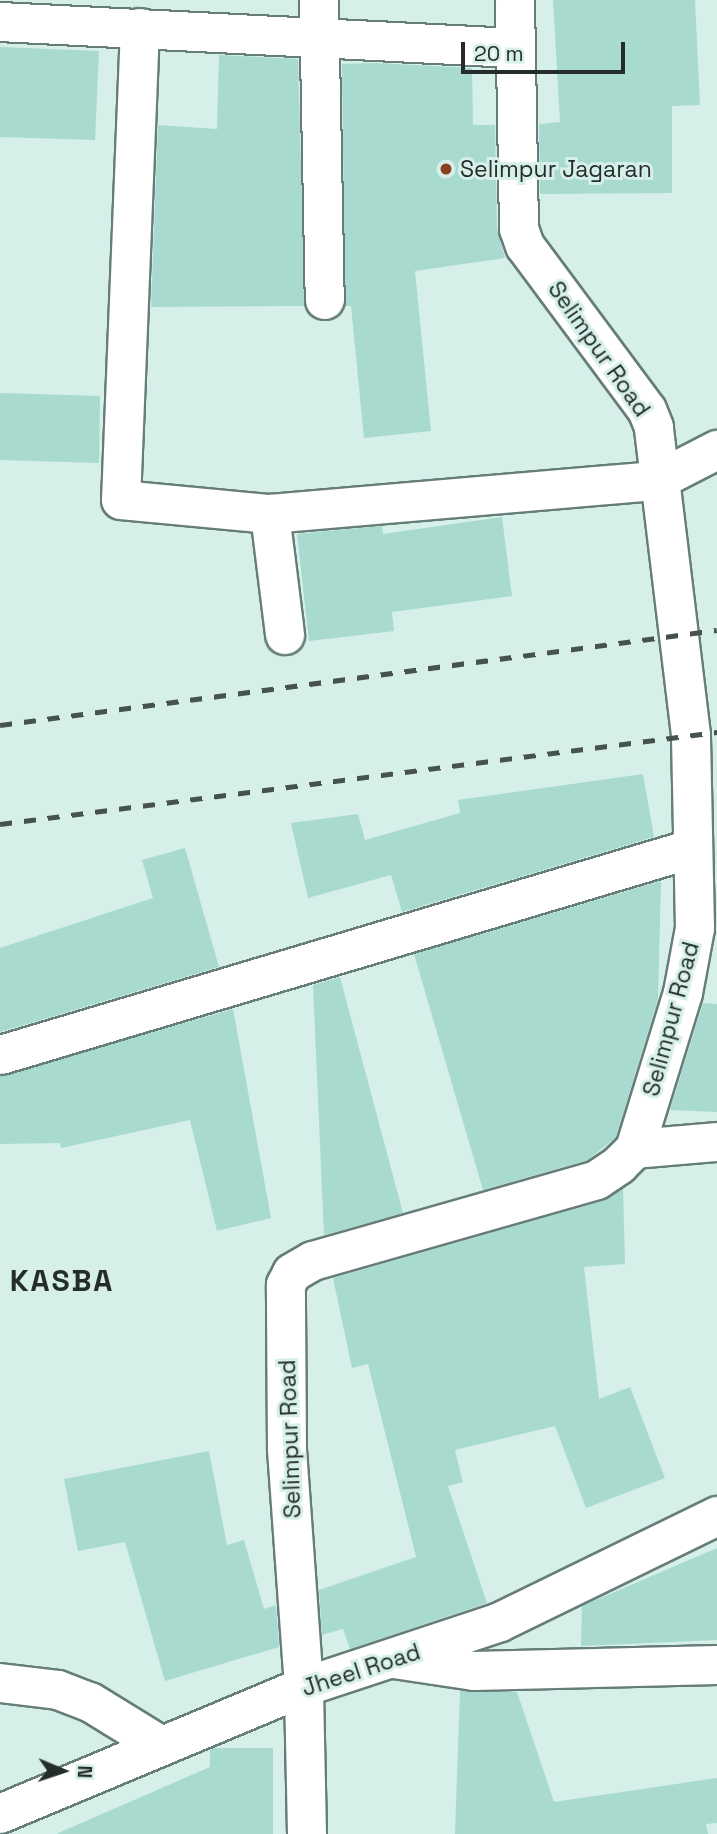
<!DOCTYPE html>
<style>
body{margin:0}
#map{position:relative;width:717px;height:1834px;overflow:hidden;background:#d6efe9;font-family:"Space Grotesk",sans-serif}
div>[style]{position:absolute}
.building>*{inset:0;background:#a8dacf}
.roads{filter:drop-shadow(2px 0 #667d78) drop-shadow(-2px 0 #667d78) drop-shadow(0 2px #667d78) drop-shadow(0 -2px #667d78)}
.street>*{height:38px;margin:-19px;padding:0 19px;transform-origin:19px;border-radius:19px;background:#fff}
.secondary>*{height:38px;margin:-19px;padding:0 19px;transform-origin:19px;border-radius:19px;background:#fff}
.rail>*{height:5px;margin-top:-2.5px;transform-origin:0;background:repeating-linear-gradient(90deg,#46524f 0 12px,transparent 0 24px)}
.dots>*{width:19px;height:19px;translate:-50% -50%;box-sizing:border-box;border:4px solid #d6efe9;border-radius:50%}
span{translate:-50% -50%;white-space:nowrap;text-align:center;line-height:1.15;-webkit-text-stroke:6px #d6efe9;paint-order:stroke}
.poi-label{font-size:23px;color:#242d2b}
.left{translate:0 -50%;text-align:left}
.street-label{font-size:23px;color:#242d2b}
.district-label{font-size:30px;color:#242d2b;font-weight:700;letter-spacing:2px}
.north{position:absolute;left:28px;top:1736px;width:70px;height:70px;-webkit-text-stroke:5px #d6efe9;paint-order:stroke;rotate:92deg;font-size:19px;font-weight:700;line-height:28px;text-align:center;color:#242d2b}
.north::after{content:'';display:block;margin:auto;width:24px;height:32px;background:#242d2b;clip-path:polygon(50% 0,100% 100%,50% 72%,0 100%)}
.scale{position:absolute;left:461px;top:42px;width:164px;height:32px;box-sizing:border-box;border:4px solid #242d2b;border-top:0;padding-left:9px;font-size:21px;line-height:24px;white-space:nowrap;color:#242d2b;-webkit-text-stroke:5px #d6efe9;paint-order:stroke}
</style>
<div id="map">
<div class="building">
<div style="clip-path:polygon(553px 0,695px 0,700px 105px,672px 106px,672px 193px,540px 194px,539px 124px,560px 122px)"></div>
<div style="clip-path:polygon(0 47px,99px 51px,95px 140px,0 137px)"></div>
<div style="clip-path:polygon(219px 55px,298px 59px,305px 306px,151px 307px,158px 125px,217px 129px)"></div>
<div style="clip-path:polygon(375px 63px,472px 68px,473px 125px,495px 125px,497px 229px,505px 258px,415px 271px,431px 431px,364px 438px,351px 306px,345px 306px,342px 64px)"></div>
<div style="clip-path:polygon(0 393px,100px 396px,99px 463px,0 460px)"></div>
<div style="clip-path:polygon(502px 517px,512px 596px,392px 612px,394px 631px,309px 641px,297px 534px,382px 526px,383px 534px)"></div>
<div style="clip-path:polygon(643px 774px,654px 837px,402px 912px,391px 875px,308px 898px,291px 823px,358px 814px,365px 840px,460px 813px,458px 800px)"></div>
<div style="clip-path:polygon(185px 848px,219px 967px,0 1032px,0 948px,153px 898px,142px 860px)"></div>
<div style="clip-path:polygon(661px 881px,658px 999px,616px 1137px,588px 1160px,483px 1190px,414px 954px)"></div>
<div style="clip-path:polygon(340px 977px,403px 1213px,324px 1235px,313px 985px)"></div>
<div style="clip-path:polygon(703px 1003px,717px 1004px,717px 1112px,670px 1110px)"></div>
<div style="clip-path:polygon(233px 1009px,271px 1218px,217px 1231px,190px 1120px,61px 1148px,60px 1143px,0 1144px,0 1076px)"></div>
<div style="clip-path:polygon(623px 1188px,625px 1264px,584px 1267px,599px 1399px,630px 1387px,665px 1478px,586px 1508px,555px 1426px,455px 1450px,463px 1482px,448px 1486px,487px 1603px,350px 1649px,343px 1629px,322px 1635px,319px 1590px,416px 1557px,368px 1364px,352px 1368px,333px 1278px,603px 1201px)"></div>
<div style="clip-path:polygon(209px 1451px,227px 1545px,244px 1540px,264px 1609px,276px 1605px,279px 1647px,165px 1681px,125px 1542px,78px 1551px,64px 1479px)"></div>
<div style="clip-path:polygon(717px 1548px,717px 1640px,581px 1646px,582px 1606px)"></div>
<div style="clip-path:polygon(460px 1691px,517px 1692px,554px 1802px,717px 1778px,717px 1823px,706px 1824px,708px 1834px,455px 1834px)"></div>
<div style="clip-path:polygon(214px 1748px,273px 1748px,273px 1834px,56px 1834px,210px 1767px,210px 1750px)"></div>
</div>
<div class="roads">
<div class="street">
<div style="left:319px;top:0;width:300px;rotate:88.9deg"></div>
<div style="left:0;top:22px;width:515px;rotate:2.9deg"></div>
<div style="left:140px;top:28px;width:472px;rotate:92.3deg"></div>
<div style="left:121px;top:500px;width:150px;rotate:5.4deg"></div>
<div style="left:270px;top:514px;width:388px;rotate:-4.9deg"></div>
<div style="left:657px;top:481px;width:68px;rotate:-27.3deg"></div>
<div style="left:270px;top:514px;width:122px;rotate:82.9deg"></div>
<div style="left:1px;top:1055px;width:720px;rotate:-16.62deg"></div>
<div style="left:635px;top:1149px;width:82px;rotate:-4.9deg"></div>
<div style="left:394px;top:1659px;width:81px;rotate:8.5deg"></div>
<div style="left:474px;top:1671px;width:243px;rotate:-1.4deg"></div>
<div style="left:0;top:1683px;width:58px;rotate:6.9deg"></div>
<div style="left:58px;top:1690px;width:34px;rotate:21deg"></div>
<div style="left:90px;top:1702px;width:82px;rotate:31.6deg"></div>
<div style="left:307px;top:1834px;width:147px;rotate:-91.2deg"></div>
<div style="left:304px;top:1687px;width:240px;rotate:-94.1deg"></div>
<div style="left:287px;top:1448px;width:163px;rotate:-90.4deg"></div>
<div style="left:286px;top:1285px;width:13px;rotate:-63deg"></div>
<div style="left:292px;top:1273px;width:24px;rotate:-30deg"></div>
<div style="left:313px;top:1261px;width:295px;rotate:-15.9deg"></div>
<div style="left:597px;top:1180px;width:27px;rotate:-34deg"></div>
<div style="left:619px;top:1165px;width:23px;rotate:-45deg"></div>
<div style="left:635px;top:1149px;width:163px;rotate:-72.9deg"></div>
<div style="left:683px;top:993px;width:66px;rotate:-79.5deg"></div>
<div style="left:695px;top:928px;width:193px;rotate:-91.2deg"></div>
<div style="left:691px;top:735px;width:310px;rotate:-96.9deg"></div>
<div style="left:654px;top:427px;width:18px;rotate:-112deg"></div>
<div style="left:647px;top:410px;width:204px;rotate:-126.6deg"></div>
<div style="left:525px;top:246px;width:18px;rotate:-109deg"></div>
<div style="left:519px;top:229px;width:229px;rotate:-91deg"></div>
</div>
<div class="secondary">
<div style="left:0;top:1814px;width:329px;rotate:-22.7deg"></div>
<div style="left:304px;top:1687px;width:206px;rotate:-18.3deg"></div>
<div style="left:500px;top:1622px;width:242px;rotate:-26deg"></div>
</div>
</div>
<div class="rail">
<div style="left:0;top:725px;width:723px;rotate:-7.55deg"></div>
<div style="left:0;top:824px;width:723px;rotate:-7.31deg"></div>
</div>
<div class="dots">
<div style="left:446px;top:169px;background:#884021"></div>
</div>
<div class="poi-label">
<span class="left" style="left:460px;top:169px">Selimpur Jagaran</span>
</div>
<div class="street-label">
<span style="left:599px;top:349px;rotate:55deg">Selimpur Road</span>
<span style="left:671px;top:1019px;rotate:-75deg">Selimpur Road</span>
<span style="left:290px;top:1439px;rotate:-92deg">Selimpur Road</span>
<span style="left:361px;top:1670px;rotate:-18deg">Jheel Road</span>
</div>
<div class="district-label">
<span style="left:62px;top:1281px">KASBA</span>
</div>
<div class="north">N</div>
<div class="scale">20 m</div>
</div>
